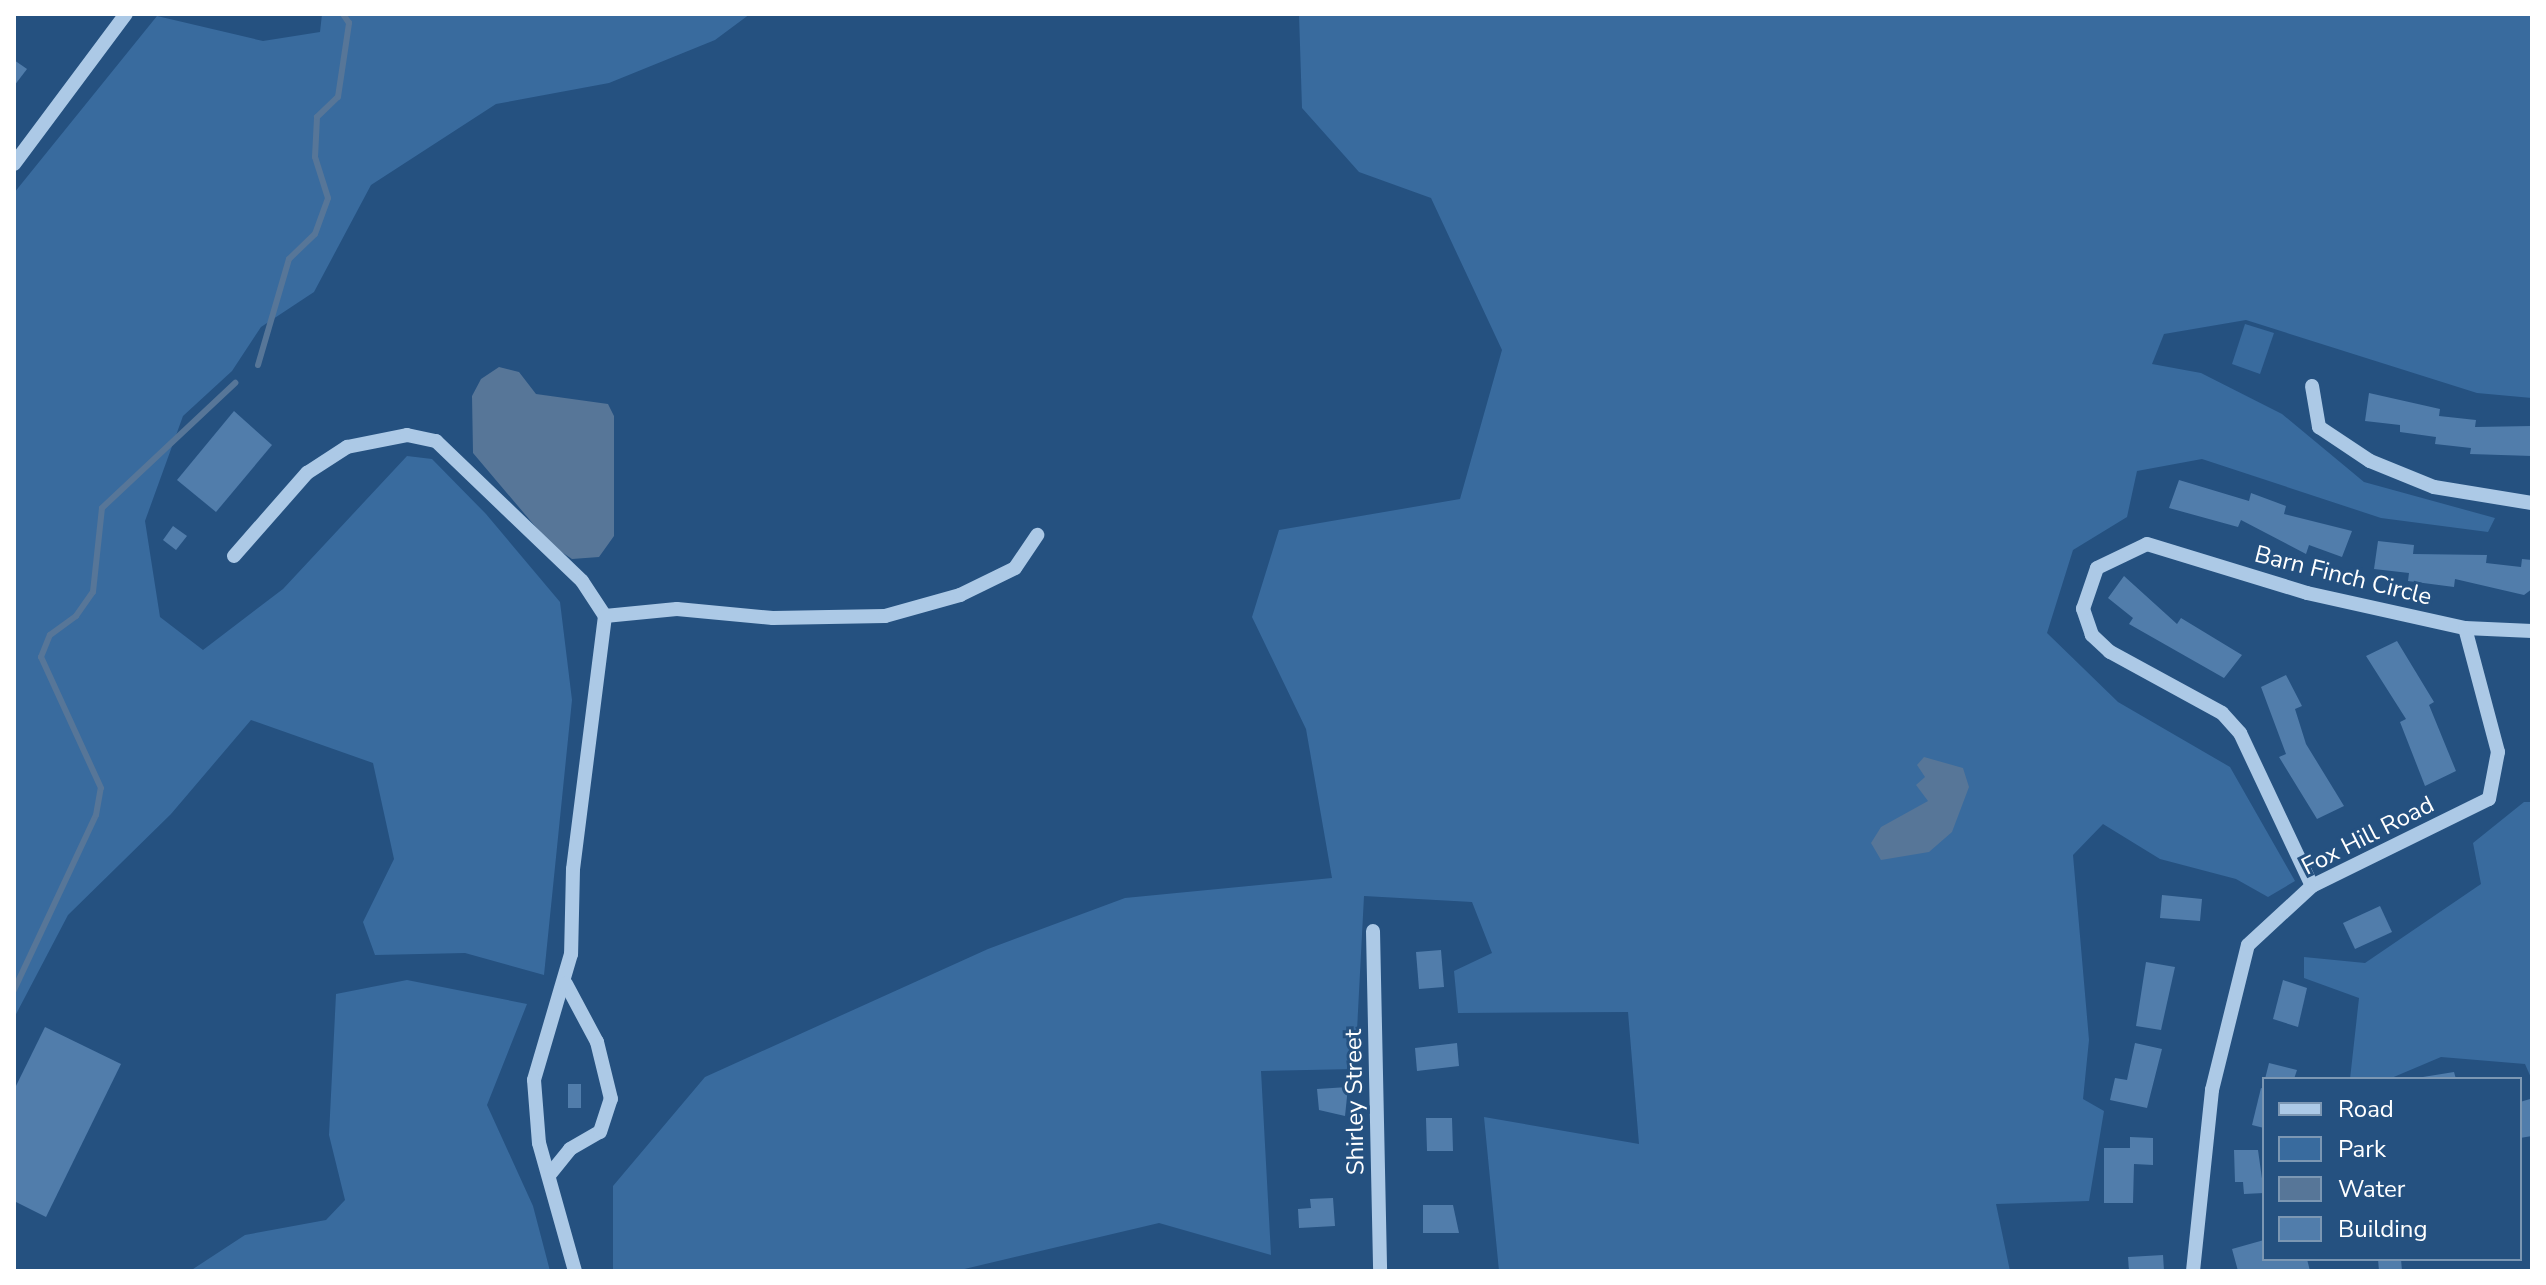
<!DOCTYPE html>
<style>
body{margin:0}
#map{position:relative;width:2546px;height:1285px;overflow:hidden;background:#255180;font-family:"Nunito Sans",sans-serif}
div>[style]{position:absolute}
.green>*{inset:0;background:#396b9e}
.water>*{inset:0;background:#577698}
.stream>*{height:6px;margin:-3px;padding:0 3px;transform-origin:3px;border-radius:3px;background:#577698}
.building>*{inset:0;background:#517dab}
.minor>*{height:14px;margin:-7px;padding:0 7px;transform-origin:7px;border-radius:7px;background:#acc9e6}
span{translate:-50% -50%;white-space:nowrap;text-align:center;line-height:1.15;-webkit-text-stroke:6px #255180;paint-order:stroke}
.street-label{font-size:24px;color:#fff}
.frame{position:absolute;inset:0;border:16px solid #fff;pointer-events:none}
.legend{position:absolute;left:2262px;top:1077px;width:260px;height:184px;box-sizing:border-box;background:#255180;border:2px solid #7c97b3;margin:0;padding:10px 14px;list-style:none;font-size:24px;color:#fff}
.legend li{display:flex;align-items:center;gap:16px;height:40px}
.legend b{width:40px;border:2px solid #7c97b3}
</style>
<div id="map">
<div class="green">
<div style="clip-path:polygon(322px 14px,750px 14px,715px 40px,609px 83px,496px 104px,371px 185px,314px 292px,261px 327px,232px 371px,183px 416px,145px 521px,160px 617px,203px 650px,283px 589px,407px 456px,432px 459px,486px 514px,560px 602px,572px 700px,544px 975px,465px 953px,375px 955px,363px 922px,394px 859px,373px 763px,251px 720px,171px 814px,68px 915px,14px 1018px,14px 193px,157px 16px,263px 41px,320px 32px)"></div>
<div style="clip-path:polygon(1299px 14px,2532px 14px,2532px 398px,2477px 393px,2246px 320px,2164px 334px,2152px 364px,2201px 373px,2282px 414px,2364px 482px,2495px 518px,2488px 532px,2381px 518px,2202px 459px,2137px 471px,2127px 517px,2073px 550px,2047px 633px,2118px 702px,2230px 767px,2295px 881px,2268px 897px,2236px 879px,2160px 859px,2103px 824px,2073px 855px,2089px 1040px,2083px 1099px,2104px 1111px,2089px 1201px,1996px 1204px,2010px 1271px,1499px 1271px,1484px 1117px,1639px 1144px,1628px 1012px,1458px 1013px,1454px 971px,1492px 953px,1472px 902px,1364px 896px,1355px 1069px,1261px 1071px,1271px 1255px,1159px 1223px,956px 1271px,613px 1271px,613px 1186px,705px 1077px,988px 949px,1125px 898px,1332px 878px,1306px 729px,1252px 617px,1279px 530px,1460px 499px,1502px 350px,1431px 198px,1359px 172px,1302px 108px)"></div>
<div style="clip-path:polygon(2245px 324px,2274px 333px,2260px 374px,2232px 364px)"></div>
<div style="clip-path:polygon(2524px 802px,2532px 802px,2532px 1080px,2525px 1064px,2441px 1057px,2389px 1079px,2350px 1079px,2359px 998px,2304px 978px,2304px 957px,2365px 963px,2481px 884px,2473px 843px)"></div>
<div style="clip-path:polygon(407px 980px,527px 1004px,487px 1105px,533px 1206px,550px 1271px,190px 1271px,245px 1235px,326px 1220px,345px 1200px,329px 1135px,336px 994px)"></div>
</div>
<div class="water">
<div style="clip-path:polygon(499px 367px,519px 372px,536px 394px,608px 404px,614px 416px,614px 536px,599px 557px,572px 559px,551px 545px,473px 453px,472px 396px,481px 379px)"></div>
<div style="clip-path:polygon(1924px 757px,1963px 768px,1969px 787px,1952px 832px,1929px 852px,1881px 860px,1871px 843px,1881px 827px,1928px 801px,1916px 785px,1925px 777px,1917px 765px)"></div>
</div>
<div class="stream">
<div style="left:258px;top:365px;width:110px;rotate:-73.7deg"></div>
<div style="left:289px;top:259px;width:36px;rotate:-44deg"></div>
<div style="left:315px;top:234px;width:38px;rotate:-70deg"></div>
<div style="left:328px;top:198px;width:43px;rotate:-107.6deg"></div>
<div style="left:315px;top:157px;width:40px;rotate:-87.1deg"></div>
<div style="left:317px;top:117px;width:29px;rotate:-44deg"></div>
<div style="left:338px;top:97px;width:75px;rotate:-81.5deg"></div>
<div style="left:349px;top:23px;width:11px;rotate:-124deg"></div>
<div style="left:14px;top:990px;width:193px;rotate:-64.9deg"></div>
<div style="left:96px;top:815px;width:27px;rotate:-80deg"></div>
<div style="left:101px;top:788px;width:144px;rotate:-114.6deg"></div>
<div style="left:41px;top:657px;width:24px;rotate:-68deg"></div>
<div style="left:50px;top:635px;width:32px;rotate:-36deg"></div>
<div style="left:76px;top:616px;width:29px;rotate:-55deg"></div>
<div style="left:93px;top:592px;width:84px;rotate:-83.9deg"></div>
<div style="left:102px;top:508px;width:183px;rotate:-43.2deg"></div>
</div>
<div class="building">
<div style="clip-path:polygon(14px 60px,27px 69px,14px 86px)"></div>
<div style="clip-path:polygon(2369px 393px,2440px 409px,2439px 416px,2476px 420px,2475px 427px,2532px 426px,2532px 456px,2470px 454px,2471px 448px,2435px 444px,2436px 437px,2400px 432px,2400px 425px,2365px 421px)"></div>
<div style="clip-path:polygon(234px 411px,272px 445px,216px 512px,177px 480px)"></div>
<div style="clip-path:polygon(2179px 480px,2249px 501px,2251px 493px,2286px 506px,2284px 514px,2352px 531px,2342px 557px,2309px 545px,2306px 554px,2241px 520px,2238px 527px,2169px 508px)"></div>
<div style="clip-path:polygon(173px 526px,187px 536px,176px 550px,163px 540px)"></div>
<div style="clip-path:polygon(2378px 541px,2414px 545px,2413px 554px,2487px 555px,2486px 563px,2521px 567px,2522px 559px,2532px 560px,2532px 589px,2524px 595px,2455px 579px,2454px 587px,2408px 581px,2409px 573px,2374px 569px)"></div>
<div style="clip-path:polygon(2124px 576px,2177px 624px,2181px 618px,2242px 655px,2224px 678px,2129px 624px,2133px 618px,2108px 598px)"></div>
<div style="clip-path:polygon(2397px 641px,2434px 702px,2429px 705px,2456px 771px,2425px 786px,2400px 722px,2406px 719px,2366px 656px)"></div>
<div style="clip-path:polygon(2286px 675px,2302px 706px,2295px 709px,2306px 744px,2344px 806px,2317px 819px,2279px 757px,2286px 754px,2261px 687px)"></div>
<div style="clip-path:polygon(2162px 895px,2202px 899px,2200px 921px,2160px 918px)"></div>
<div style="clip-path:polygon(2380px 906px,2392px 932px,2355px 949px,2343px 923px)"></div>
<div style="clip-path:polygon(1441px 950px,1444px 987px,1419px 989px,1416px 952px)"></div>
<div style="clip-path:polygon(2146px 962px,2175px 967px,2161px 1030px,2136px 1026px)"></div>
<div style="clip-path:polygon(2283px 980px,2307px 988px,2298px 1027px,2273px 1019px)"></div>
<div style="clip-path:polygon(45px 1027px,121px 1064px,46px 1217px,14px 1201px,14px 1090px)"></div>
<div style="clip-path:polygon(1457px 1043px,1459px 1066px,1417px 1071px,1415px 1048px)"></div>
<div style="clip-path:polygon(2135px 1043px,2162px 1049px,2147px 1108px,2110px 1100px,2115px 1078px,2127px 1080px)"></div>
<div style="clip-path:polygon(2269px 1063px,2297px 1070px,2294px 1079px,2265px 1079px)"></div>
<div style="clip-path:polygon(2454px 1072px,2456px 1079px,2423px 1079px,2423px 1077px)"></div>
<div style="clip-path:polygon(568px 1084px,581px 1084px,581px 1108px,568px 1108px)"></div>
<div style="clip-path:polygon(1348px 1087px,1345px 1116px,1319px 1110px,1317px 1089px)"></div>
<div style="clip-path:polygon(2261px 1088px,2264px 1089px,2264px 1128px,2252px 1125px)"></div>
<div style="clip-path:polygon(2530px 1099px,2532px 1136px,2520px 1138px,2520px 1102px)"></div>
<div style="clip-path:polygon(1426px 1118px,1452px 1118px,1453px 1151px,1427px 1151px)"></div>
<div style="clip-path:polygon(2130px 1137px,2153px 1138px,2153px 1165px,2134px 1164px,2133px 1203px,2104px 1203px,2104px 1148px,2130px 1148px)"></div>
<div style="clip-path:polygon(2234px 1150px,2258px 1150px,2264px 1193px,2244px 1194px,2243px 1182px,2235px 1182px)"></div>
<div style="clip-path:polygon(1333px 1198px,1335px 1226px,1299px 1228px,1298px 1209px,1311px 1208px,1310px 1199px)"></div>
<div style="clip-path:polygon(1423px 1205px,1453px 1205px,1459px 1233px,1423px 1233px)"></div>
<div style="clip-path:polygon(2264px 1240px,2264px 1259px,2307px 1259px,2310px 1271px,2238px 1271px,2232px 1249px)"></div>
<div style="clip-path:polygon(2163px 1255px,2164px 1271px,2129px 1271px,2128px 1257px)"></div>
<div style="clip-path:polygon(2378px 1259px,2401px 1259px,2402px 1271px,2379px 1271px)"></div>
</div>
<div class="minor">
<div style="left:14px;top:164px;width:187px;rotate:-53.3deg"></div>
<div style="left:2312px;top:386px;width:42px;rotate:80.3deg"></div>
<div style="left:2319px;top:427px;width:61px;rotate:33.7deg"></div>
<div style="left:2370px;top:461px;width:69px;rotate:22.1deg"></div>
<div style="left:2434px;top:487px;width:99px;rotate:9.3deg"></div>
<div style="left:234px;top:556px;width:111px;rotate:-48.7deg"></div>
<div style="left:307px;top:473px;width:48px;rotate:-33deg"></div>
<div style="left:347px;top:447px;width:61px;rotate:-11.3deg"></div>
<div style="left:407px;top:435px;width:30px;rotate:12deg"></div>
<div style="left:436px;top:441px;width:202px;rotate:43.8deg"></div>
<div style="left:582px;top:581px;width:42px;rotate:56.7deg"></div>
<div style="left:605px;top:616px;width:255px;rotate:97.2deg"></div>
<div style="left:573px;top:869px;width:85px;rotate:91.3deg"></div>
<div style="left:571px;top:954px;width:131px;rotate:106.4deg"></div>
<div style="left:534px;top:1080px;width:63px;rotate:85.5deg"></div>
<div style="left:539px;top:1143px;width:133px;rotate:74.3deg"></div>
<div style="left:605px;top:616px;width:72px;rotate:-5.6deg"></div>
<div style="left:677px;top:609px;width:96px;rotate:5.4deg"></div>
<div style="left:773px;top:618px;width:112px;rotate:-1deg"></div>
<div style="left:885px;top:616px;width:78px;rotate:-15.6deg"></div>
<div style="left:960px;top:595px;width:61px;rotate:-26.1deg"></div>
<div style="left:1015px;top:568px;width:40px;rotate:-56deg"></div>
<div style="left:2312px;top:886px;width:169px;rotate:-115.2deg"></div>
<div style="left:2240px;top:733px;width:27px;rotate:-132deg"></div>
<div style="left:2222px;top:713px;width:128px;rotate:-151.4deg"></div>
<div style="left:2110px;top:652px;width:25px;rotate:-137deg"></div>
<div style="left:2092px;top:635px;width:28px;rotate:-109deg"></div>
<div style="left:2083px;top:609px;width:43px;rotate:-71.1deg"></div>
<div style="left:2097px;top:568px;width:55px;rotate:-25.6deg"></div>
<div style="left:2147px;top:544px;width:167px;rotate:17deg"></div>
<div style="left:2307px;top:593px;width:162px;rotate:12.5deg"></div>
<div style="left:2465px;top:628px;width:67px;rotate:2.6deg"></div>
<div style="left:1373px;top:931px;width:340px;rotate:88.8deg"></div>
<div style="left:550px;top:1174px;width:32px;rotate:-51deg"></div>
<div style="left:570px;top:1149px;width:34px;rotate:-30deg"></div>
<div style="left:600px;top:1132px;width:35px;rotate:-72deg"></div>
<div style="left:611px;top:1099px;width:59px;rotate:-103.8deg"></div>
<div style="left:597px;top:1042px;width:66px;rotate:-118.1deg"></div>
<div style="left:2193px;top:1271px;width:182px;rotate:-84deg"></div>
<div style="left:2212px;top:1090px;width:149px;rotate:-76.1deg"></div>
<div style="left:2248px;top:945px;width:87px;rotate:-42.7deg"></div>
<div style="left:2312px;top:886px;width:197px;rotate:-26.2deg"></div>
<div style="left:2489px;top:799px;width:48px;rotate:-79.2deg"></div>
<div style="left:2498px;top:752px;width:128px;rotate:-104.9deg"></div>
</div>
<div class="street-label">
<span style="left:2343px;top:576px;rotate:14deg">Barn Finch Circle</span>
<span style="left:2368px;top:836px;rotate:-27deg">Fox Hill Road</span>
<span style="left:1355px;top:1102px;rotate:-91deg">Shirley Street</span>
</div>
<div class="frame"></div>
<ul class="legend">
<li><b style="height:10px;background:#acc9e6"></b>Road</li>
<li><b style="height:22px;background:#396b9e"></b>Park</li>
<li><b style="height:22px;background:#577698"></b>Water</li>
<li><b style="height:22px;background:#517dab"></b>Building</li>
</ul>
</div>
